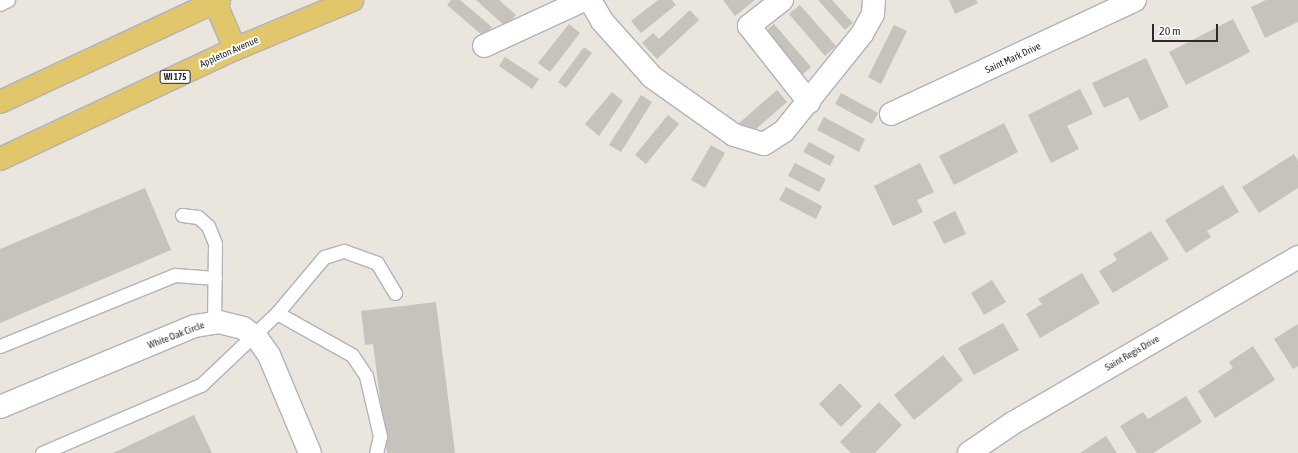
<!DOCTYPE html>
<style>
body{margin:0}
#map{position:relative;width:1298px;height:453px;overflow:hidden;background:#eae5dd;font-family:"Asap Condensed",sans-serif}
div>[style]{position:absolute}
.building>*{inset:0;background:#c6c3bc}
.roads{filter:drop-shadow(1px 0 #b1b3bc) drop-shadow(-1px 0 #b1b3bc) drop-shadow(0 1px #b1b3bc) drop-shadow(0 -1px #b1b3bc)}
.lane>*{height:13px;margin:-6.5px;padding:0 6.5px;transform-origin:6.5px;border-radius:6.5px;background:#fff}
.street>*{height:22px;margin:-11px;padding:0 11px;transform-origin:11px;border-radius:11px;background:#fff}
.primary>*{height:22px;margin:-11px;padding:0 11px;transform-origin:11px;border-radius:11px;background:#e1c66b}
span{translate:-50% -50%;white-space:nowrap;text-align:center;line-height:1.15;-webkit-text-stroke:4px #fff;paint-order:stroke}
.shield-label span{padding:1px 3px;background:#fff;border:1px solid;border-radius:3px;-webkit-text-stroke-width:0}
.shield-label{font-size:9px;color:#2a2a2a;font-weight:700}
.street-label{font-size:10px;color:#2a2a2a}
.scale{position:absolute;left:1152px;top:24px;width:66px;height:18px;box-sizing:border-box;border:2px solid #2a2a2a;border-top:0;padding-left:5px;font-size:12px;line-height:14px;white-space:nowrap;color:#2a2a2a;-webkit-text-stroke:3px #fff;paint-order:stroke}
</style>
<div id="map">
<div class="building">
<div style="clip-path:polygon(451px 0,460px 0,492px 27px,483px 36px,447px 5px)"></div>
<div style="clip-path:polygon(476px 0,499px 0,516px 15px,506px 27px)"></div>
<div style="clip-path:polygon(658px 0,672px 0,676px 5px,641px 33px,631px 21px)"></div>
<div style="clip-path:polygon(723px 0,755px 0,735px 16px)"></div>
<div style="clip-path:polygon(818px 0,832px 0,853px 23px,845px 30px)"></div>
<div style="clip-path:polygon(949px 0,976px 0,978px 3px,955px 14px)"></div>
<div style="clip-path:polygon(1266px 0,1298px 0,1298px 22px,1265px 38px,1251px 7px)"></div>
<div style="clip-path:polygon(800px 5px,836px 46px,825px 56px,789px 14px)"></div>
<div style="clip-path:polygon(690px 10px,699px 20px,657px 59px,642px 43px,653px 33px,659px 39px)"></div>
<div style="clip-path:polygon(1233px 19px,1250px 52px,1186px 85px,1169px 52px)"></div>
<div style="clip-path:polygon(569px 24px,580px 33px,550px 72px,538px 63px)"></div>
<div style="clip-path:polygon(774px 24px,811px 67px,800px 77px,763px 33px)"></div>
<div style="clip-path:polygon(894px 25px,907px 31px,881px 84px,868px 77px)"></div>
<div style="clip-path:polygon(584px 47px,592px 53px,566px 88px,558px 82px)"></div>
<div style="clip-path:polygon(505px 57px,539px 79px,532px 89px,499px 66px)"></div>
<div style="clip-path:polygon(1146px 58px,1169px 107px,1140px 121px,1128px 97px,1104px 108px,1092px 83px)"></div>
<div style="clip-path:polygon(1080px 89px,1093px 114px,1067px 126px,1079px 149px,1051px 163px,1028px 115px)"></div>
<div style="clip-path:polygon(777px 90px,787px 102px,748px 136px,738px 124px)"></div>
<div style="clip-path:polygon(612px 92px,623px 101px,599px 136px,585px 124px)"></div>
<div style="clip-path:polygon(841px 93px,878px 113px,872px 124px,835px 104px)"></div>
<div style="clip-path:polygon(641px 95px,652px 102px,621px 152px,609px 145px)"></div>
<div style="clip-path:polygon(668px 115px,679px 124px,646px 164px,635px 155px)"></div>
<div style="clip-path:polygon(824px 117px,865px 139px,859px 152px,817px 130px)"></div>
<div style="clip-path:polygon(1004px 123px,1018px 152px,954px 185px,939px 156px)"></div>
<div style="clip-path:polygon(809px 142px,835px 156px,830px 166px,803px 152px)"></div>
<div style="clip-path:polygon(711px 145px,725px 153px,705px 188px,691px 180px)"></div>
<div style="clip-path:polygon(1294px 154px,1298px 161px,1298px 188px,1259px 213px,1242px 187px)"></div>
<div style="clip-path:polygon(795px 163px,826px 179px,819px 192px,788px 176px)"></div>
<div style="clip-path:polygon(920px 163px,934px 192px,917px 200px,923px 212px,893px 226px,874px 186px)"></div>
<div style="clip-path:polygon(1223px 185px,1239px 212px,1207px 231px,1211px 237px,1186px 253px,1165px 220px)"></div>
<div style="clip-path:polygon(786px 187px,822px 206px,816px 219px,779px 200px)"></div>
<div style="clip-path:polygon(145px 188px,171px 250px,0 323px,0 249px)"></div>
<div style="clip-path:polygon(955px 211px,966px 234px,944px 244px,933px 222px)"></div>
<div style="clip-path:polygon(1151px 231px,1169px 259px,1113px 293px,1099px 271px,1117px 260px,1113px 254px)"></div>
<div style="clip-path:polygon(1082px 273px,1100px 303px,1040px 338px,1026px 314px,1042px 304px,1038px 299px)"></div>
<div style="clip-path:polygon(992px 280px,1006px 302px,984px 315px,971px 293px)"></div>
<div style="clip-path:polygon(436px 302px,455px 453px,387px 453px,373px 344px,365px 345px,361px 311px)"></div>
<div style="clip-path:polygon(1003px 323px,1019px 350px,974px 375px,958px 348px)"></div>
<div style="clip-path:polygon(1298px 324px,1298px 366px,1293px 369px,1274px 339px)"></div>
<div style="clip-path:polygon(1253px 346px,1275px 380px,1215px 418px,1198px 391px,1233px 368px,1229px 362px)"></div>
<div style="clip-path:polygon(943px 355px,963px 380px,914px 420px,894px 395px)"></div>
<div style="clip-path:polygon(840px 383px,862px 406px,841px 427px,819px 404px)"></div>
<div style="clip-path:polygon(1186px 396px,1202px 422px,1153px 453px,1137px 453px,1120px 426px,1143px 412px,1148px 419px)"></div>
<div style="clip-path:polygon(879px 402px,902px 425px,875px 453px,851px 453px,840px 442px)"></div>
<div style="clip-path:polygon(194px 415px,212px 453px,113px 453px)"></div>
<div style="clip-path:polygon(1106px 436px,1117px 453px,1080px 453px)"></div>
</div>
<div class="roads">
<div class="lane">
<div style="left:0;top:4px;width:9px;rotate:-27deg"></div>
<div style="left:182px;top:215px;width:16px;rotate:7deg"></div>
<div style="left:198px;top:217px;width:13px;rotate:42deg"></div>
<div style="left:208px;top:226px;width:18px;rotate:68deg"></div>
<div style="left:215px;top:243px;width:79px;rotate:90.7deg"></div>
<div style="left:277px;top:313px;width:73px;rotate:-50deg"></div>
<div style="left:324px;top:257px;width:21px;rotate:-17deg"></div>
<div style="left:344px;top:251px;width:35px;rotate:20deg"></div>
<div style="left:377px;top:263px;width:35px;rotate:59deg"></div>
<div style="left:0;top:346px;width:189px;rotate:-22.1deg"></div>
<div style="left:175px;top:275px;width:40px;rotate:4.3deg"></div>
<div style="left:42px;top:453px;width:173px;rotate:-23.2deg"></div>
<div style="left:201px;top:385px;width:105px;rotate:-43.5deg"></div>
<div style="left:277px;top:313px;width:86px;rotate:29.2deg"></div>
<div style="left:352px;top:355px;width:25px;rotate:56deg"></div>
<div style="left:366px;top:376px;width:62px;rotate:76.9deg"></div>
<div style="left:380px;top:436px;width:17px;rotate:103deg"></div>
</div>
<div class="street">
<div style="left:590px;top:0;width:24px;rotate:60deg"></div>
<div style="left:602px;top:21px;width:75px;rotate:48.2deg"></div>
<div style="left:652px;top:77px;width:100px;rotate:35.3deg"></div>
<div style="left:734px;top:135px;width:31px;rotate:17deg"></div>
<div style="left:764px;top:144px;width:24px;rotate:-33deg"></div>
<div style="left:784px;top:131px;width:124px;rotate:-51.2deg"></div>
<div style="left:862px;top:34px;width:23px;rotate:-61deg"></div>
<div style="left:873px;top:14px;width:14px;rotate:-86deg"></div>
<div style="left:782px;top:0;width:42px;rotate:141.8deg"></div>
<div style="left:749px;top:26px;width:97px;rotate:51.7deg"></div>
<div style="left:484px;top:46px;width:110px;rotate:-24.7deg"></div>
<div style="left:891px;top:114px;width:269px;rotate:-25deg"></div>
<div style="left:0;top:407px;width:211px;rotate:-22.6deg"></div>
<div style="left:195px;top:326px;width:24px;rotate:-9deg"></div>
<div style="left:219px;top:322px;width:25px;rotate:14deg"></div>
<div style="left:243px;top:328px;width:17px;rotate:36deg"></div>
<div style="left:257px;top:338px;width:21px;rotate:55deg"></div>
<div style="left:269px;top:355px;width:106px;rotate:67.3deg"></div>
<div style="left:969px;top:453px;width:53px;rotate:-34.3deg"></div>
<div style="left:1013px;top:423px;width:330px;rotate:-30.2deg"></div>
</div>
<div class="primary">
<div style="left:215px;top:2px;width:51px;rotate:66.9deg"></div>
<div style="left:0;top:102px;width:242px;rotate:-25deg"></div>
<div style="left:0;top:159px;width:259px;rotate:-25.1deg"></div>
<div style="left:235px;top:49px;width:127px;rotate:-22.7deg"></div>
</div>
</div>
<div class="shield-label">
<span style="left:175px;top:77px">WI 175</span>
</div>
<div class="street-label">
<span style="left:229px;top:52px;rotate:-24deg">Appleton Avenue</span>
<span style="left:1013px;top:58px;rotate:-25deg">Saint Mark Drive</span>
<span style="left:176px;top:335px;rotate:-21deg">White Oak Circle</span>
<span style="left:1132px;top:353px;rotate:-30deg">Saint Regis Drive</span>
</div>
<div class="scale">20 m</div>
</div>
